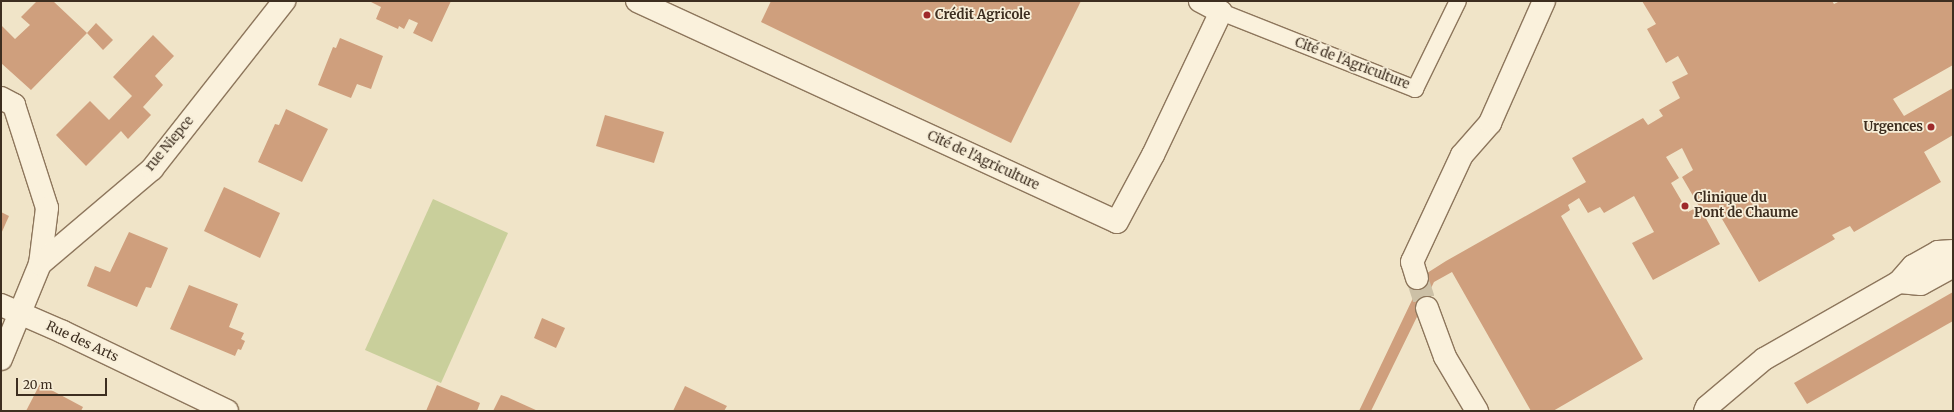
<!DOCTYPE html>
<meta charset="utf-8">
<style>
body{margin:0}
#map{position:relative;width:1954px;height:412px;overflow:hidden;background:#f0e4c8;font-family:Merriweather,serif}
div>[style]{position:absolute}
.green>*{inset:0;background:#c9cf9b}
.building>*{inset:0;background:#cf9f7d}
.street-tunnel>*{height:22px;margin-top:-11px;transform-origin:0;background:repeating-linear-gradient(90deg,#ccc0a6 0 22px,transparent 0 33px)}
.roads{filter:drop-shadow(1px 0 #8d765c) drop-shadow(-1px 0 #8d765c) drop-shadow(0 1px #8d765c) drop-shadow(0 -1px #8d765c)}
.lane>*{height:16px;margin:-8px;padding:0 8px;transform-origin:8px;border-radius:8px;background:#faf1dc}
.street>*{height:22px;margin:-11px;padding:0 11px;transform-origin:11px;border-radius:11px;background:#faf1dc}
.dots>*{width:11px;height:11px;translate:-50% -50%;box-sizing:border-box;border:2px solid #f7eed8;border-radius:50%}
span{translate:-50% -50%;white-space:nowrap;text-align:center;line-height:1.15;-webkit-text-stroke:3.5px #f7eed8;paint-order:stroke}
.poi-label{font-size:13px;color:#3d2e20;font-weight:700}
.left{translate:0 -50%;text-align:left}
.right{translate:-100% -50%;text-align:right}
.street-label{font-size:13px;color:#3d2e20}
.frame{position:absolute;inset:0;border:2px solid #3d2e20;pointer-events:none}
.scale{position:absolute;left:16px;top:378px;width:91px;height:18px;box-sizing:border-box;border:2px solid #3d2e20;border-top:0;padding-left:5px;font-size:12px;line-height:14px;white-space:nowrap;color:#3d2e20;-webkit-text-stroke:3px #f7eed8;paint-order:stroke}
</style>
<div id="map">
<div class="green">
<div style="clip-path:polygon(433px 199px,508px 233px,441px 383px,365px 350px)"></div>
</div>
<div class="building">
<div style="clip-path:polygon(37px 1px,53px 1px,87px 33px,96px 23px,113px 40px,103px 50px,87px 33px,31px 90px,1px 63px,1px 25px,15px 39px,30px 25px,21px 17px)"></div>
<div style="clip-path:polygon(369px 1px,451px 1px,432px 42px,413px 33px,418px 23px,409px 19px,404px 29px,399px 26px,398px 29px,376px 19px,381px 7px)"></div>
<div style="clip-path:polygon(771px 1px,1081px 1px,1011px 143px,761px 22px)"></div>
<div style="clip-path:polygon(evenodd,1642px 1px,1832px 1px,1834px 4px,1840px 1px,1953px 1px,1953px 65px,1893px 99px,1904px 116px,1953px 88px,1953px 135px,1924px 152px,1941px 182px,1854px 232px,1850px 226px,1832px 235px,1835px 239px,1759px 282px,1715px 207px,1704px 215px,1720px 244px,1653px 280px,1632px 243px,1654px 232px,1634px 196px,1604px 213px,1600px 207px,1588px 213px,1579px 198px,1568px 205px,1570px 210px,1561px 216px,1643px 359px,1553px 411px,1531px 411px,1452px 272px,1434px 282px,1371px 411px,1359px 411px,1424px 275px,1446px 261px,1586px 182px,1572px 158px,1643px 118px,1648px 125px,1663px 116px,1659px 110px,1680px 98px,1672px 82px,1688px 74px,1678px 56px,1666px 63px,1647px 29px,1656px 24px,1642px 1px,1682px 148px,1693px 170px,1682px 177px,1699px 206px,1688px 212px,1671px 183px,1679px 178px,1666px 157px,1682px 148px)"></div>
<div style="clip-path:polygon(153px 35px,174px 56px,155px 76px,163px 85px,143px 107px,151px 115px,128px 139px,121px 131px,86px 166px,56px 135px,90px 101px,109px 120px,132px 96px,113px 77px)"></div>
<div style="clip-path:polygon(340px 38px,383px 56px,371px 89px,357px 84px,351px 98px,318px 85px,333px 47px,336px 48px)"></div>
<div style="clip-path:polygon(286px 109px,328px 129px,302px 182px,258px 162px,275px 124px,279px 125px)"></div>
<div style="clip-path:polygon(605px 115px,664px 132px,654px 163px,596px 146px)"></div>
<div style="clip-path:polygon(224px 187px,280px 213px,260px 258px,204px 231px)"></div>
<div style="clip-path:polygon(1px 212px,9px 216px,1px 234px)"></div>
<div style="clip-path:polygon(129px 232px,168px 248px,151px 288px,146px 287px,137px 307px,87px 286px,95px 266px,110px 272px)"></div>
<div style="clip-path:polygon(189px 285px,238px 304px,229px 327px,244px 333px,241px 339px,245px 341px,241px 350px,238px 349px,235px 356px,170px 329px)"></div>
<div style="clip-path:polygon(1953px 292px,1953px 321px,1807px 404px,1794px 383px)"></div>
<div style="clip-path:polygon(542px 318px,565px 328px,556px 348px,534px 338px)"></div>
<div style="clip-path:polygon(40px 384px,83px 407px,81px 411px,26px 411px)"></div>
<div style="clip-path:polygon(437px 385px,480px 403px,477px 411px,426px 411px)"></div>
<div style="clip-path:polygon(685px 386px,727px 406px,724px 411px,673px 411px)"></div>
<div style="clip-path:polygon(501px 395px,507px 397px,538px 411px,493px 411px)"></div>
</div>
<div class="street-tunnel">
<div style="left:1417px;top:278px;width:32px;rotate:72deg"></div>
</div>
<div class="roads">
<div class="lane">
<div style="left:1221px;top:12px;width:209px;rotate:21.6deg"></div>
<div style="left:1415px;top:89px;width:98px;rotate:-64deg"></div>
</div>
<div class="street">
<div style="left:637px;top:1px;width:528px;rotate:24.72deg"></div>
<div style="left:1117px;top:222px;width:76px;rotate:-61.8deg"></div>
<div style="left:1153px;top:155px;width:158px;rotate:-64.6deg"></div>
<div style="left:1221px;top:12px;width:24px;rotate:-152deg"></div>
<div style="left:1px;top:98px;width:15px;rotate:28deg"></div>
<div style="left:14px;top:105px;width:108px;rotate:72.2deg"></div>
<div style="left:47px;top:208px;width:56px;rotate:97.1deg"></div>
<div style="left:1417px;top:278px;width:17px;rotate:-107deg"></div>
<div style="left:1412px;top:262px;width:118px;rotate:-65deg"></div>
<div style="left:1462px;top:155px;width:43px;rotate:-48.8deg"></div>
<div style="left:1490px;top:123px;width:133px;rotate:-66.1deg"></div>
<div style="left:1899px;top:282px;width:22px;rotate:5deg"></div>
<div style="left:1921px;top:284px;width:37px;rotate:-29deg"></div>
<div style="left:1px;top:305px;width:68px;rotate:23.5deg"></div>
<div style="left:63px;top:332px;width:182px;rotate:25.7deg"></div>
<div style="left:1427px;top:308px;width:52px;rotate:69.8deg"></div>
<div style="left:1445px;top:357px;width:63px;rotate:59.3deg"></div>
<div style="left:1px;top:359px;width:103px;rotate:-67.7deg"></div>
<div style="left:40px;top:264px;width:147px;rotate:-40.3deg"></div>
<div style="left:152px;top:169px;width:214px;rotate:-51.8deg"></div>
<div style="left:1705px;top:411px;width:4px;rotate:-63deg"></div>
<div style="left:1707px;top:407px;width:75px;rotate:-40.1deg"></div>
<div style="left:1764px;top:359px;width:155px;rotate:-29.7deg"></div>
<div style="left:1899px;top:282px;width:21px;rotate:-49deg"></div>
<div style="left:1913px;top:266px;width:29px;rotate:-29deg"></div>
<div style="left:1938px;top:252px;width:15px;rotate:-4deg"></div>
</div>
</div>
<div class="dots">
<div style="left:927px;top:15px;background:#9e2a2b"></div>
<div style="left:1931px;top:127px;background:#9e2a2b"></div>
<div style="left:1685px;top:206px;background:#9e2a2b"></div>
</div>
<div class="poi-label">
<span class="left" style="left:935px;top:15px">Crédit Agricole</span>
<span class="right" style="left:1923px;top:127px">Urgences</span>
<span class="left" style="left:1694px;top:206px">Clinique du<br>Pont de Chaume</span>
</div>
<div class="street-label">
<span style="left:1352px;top:64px;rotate:21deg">Cité de l'Agriculture</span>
<span style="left:170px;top:144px;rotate:-50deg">rue Niepce</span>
<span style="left:983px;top:161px;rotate:25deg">Cité de l'Agriculture</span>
<span style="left:82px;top:342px;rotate:25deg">Rue des Arts</span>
</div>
<div class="frame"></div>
<div class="scale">20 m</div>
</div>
